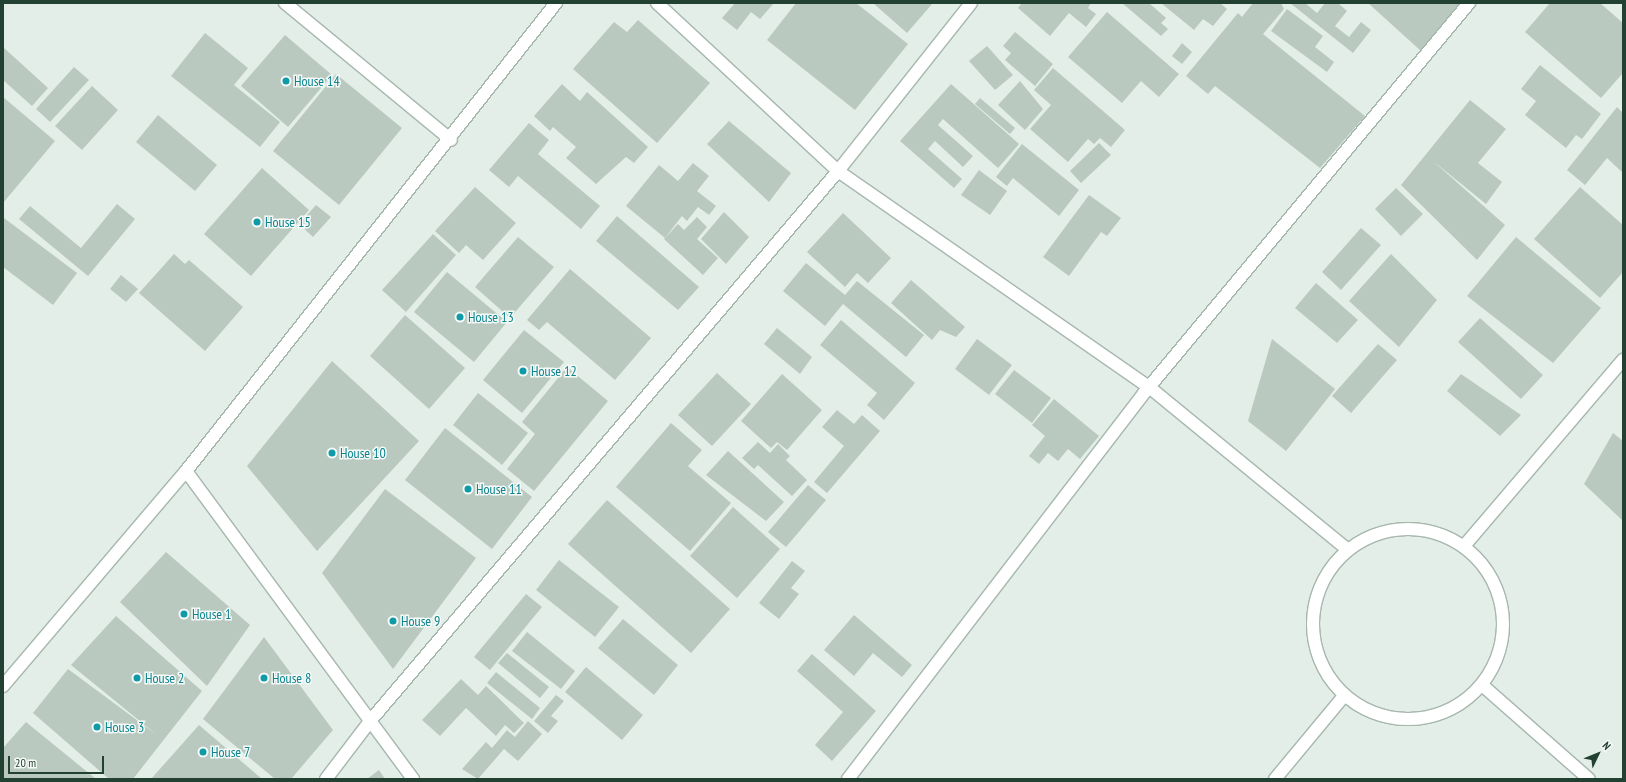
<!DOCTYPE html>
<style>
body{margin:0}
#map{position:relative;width:1626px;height:782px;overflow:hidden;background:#e4eee8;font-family:"PT Sans Narrow",sans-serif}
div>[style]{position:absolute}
.building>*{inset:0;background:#b9c9c0}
.roads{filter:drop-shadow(1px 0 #a6b7ae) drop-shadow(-1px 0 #a6b7ae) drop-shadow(0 1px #a6b7ae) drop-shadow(0 -1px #a6b7ae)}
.minor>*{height:12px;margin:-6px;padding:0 6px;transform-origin:6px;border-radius:6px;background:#fff}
.minor>.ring{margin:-6px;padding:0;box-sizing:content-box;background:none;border:12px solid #fff;border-radius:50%}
.dots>*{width:11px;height:11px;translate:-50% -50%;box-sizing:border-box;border:2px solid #f5faf7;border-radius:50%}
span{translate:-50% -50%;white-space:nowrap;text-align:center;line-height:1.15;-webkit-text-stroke:3px #f5faf7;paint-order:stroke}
.culture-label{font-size:14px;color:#0d838f}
.left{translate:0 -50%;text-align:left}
.frame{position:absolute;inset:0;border:4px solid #224133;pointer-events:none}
.north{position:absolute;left:1578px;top:734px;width:40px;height:40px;-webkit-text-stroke:3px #f5faf7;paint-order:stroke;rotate:47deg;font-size:11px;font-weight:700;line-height:16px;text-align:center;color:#224133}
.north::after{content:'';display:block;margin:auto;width:14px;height:18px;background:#224133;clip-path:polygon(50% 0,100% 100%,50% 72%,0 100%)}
.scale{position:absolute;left:8px;top:756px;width:96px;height:18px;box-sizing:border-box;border:2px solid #224133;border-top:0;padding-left:5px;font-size:12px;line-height:14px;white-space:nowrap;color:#224133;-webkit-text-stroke:3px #f5faf7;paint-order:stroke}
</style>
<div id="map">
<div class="building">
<div style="clip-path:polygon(735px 3px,774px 3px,760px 19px,751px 12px,737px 30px,722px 18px)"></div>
<div style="clip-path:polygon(796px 3px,856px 3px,908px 44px,855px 110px,767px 40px)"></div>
<div style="clip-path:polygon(873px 3px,933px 3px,907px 33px)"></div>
<div style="clip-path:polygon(1022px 3px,1091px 3px,1088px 8px,1096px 14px,1086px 27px,1069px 13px,1050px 36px,1018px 8px)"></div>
<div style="clip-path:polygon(1122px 3px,1149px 3px,1166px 18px,1161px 23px,1168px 29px,1161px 36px)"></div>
<div style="clip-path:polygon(1161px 3px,1220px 3px,1227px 9px,1213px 26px,1203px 19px,1194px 30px)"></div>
<div style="clip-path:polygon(1253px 3px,1281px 3px,1284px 9px,1263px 34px,1365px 116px,1320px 168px,1215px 86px,1208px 94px,1186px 76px,1238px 13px,1242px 17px)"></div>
<div style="clip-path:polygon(1290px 3px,1305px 3px,1317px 13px,1325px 3px,1338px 3px,1347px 11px,1335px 26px,1349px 37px,1361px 22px,1371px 30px,1353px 53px)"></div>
<div style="clip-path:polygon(1368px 3px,1464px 3px,1421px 51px)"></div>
<div style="clip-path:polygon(1550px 3px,1600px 3px,1623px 23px,1623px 73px,1601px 98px,1525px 32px)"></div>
<div style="clip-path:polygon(1287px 9px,1323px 36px,1315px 47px,1334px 62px,1327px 72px,1271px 31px)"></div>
<div style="clip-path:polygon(1107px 12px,1179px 74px,1159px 97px,1141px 81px,1122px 103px,1068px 57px)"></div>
<div style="clip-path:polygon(638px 20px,710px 83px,657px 143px,573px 69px,614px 22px,627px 32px)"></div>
<div style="clip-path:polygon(1015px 32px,1053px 64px,1035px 86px,1005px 60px,1011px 53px,1003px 46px)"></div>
<div style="clip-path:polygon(205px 33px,248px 68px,234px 85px,280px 122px,260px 147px,171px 76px)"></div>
<div style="clip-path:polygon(285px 35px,332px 75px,288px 127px,241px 86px)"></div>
<div style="clip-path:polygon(1182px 43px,1192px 52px,1182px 64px,1172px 56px)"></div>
<div style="clip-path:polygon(987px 46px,1013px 75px,995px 90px,969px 61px)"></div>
<div style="clip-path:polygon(3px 47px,48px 88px,32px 106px,3px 80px)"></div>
<div style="clip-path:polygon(1540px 65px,1601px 114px,1582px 139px,1576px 135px,1566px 148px,1525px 115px,1536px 101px,1521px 89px)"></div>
<div style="clip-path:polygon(74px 67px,89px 80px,50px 122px,36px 109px)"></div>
<div style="clip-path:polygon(1053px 68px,1125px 130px,1111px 147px,1100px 138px,1094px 144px,1088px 139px,1068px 162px,1030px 129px,1051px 105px,1034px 90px)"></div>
<div style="clip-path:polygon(336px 74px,402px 128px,339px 205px,273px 151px)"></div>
<div style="clip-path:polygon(1020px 81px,1043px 109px,1025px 130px,998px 105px)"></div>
<div style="clip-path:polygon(562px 84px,580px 101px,587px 92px,648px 147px,634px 163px,626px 157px,596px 184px,566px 158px,576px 147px,553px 127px,550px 131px,534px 116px)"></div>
<div style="clip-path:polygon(951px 84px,1019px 144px,998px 168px,943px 119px,938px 125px,973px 156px,963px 167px,935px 141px,928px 149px,962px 179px,954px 188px,900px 141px)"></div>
<div style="clip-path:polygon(92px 86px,118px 110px,82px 150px,55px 126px)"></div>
<div style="clip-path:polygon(3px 97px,55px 141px,3px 203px)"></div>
<div style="clip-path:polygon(980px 98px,1015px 128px,1010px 134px,975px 104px)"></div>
<div style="clip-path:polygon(1470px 100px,1506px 129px,1478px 163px,1502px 182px,1486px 204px,1433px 161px,1505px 225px,1477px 260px,1401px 185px)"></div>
<div style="clip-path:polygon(1617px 107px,1623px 113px,1623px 173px,1607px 158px,1585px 185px,1567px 170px)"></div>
<div style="clip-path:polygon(158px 115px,217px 165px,195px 191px,136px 142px)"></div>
<div style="clip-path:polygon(729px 121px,791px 173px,769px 202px,707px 144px)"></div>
<div style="clip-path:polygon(529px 123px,549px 140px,538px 154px,600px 206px,581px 229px,518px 176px,509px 187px,489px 170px)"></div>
<div style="clip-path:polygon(1099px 143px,1111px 155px,1081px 183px,1070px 171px)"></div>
<div style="clip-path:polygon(1022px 144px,1079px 190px,1059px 216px,1013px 178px,1007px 186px,996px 177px)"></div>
<div style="clip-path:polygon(693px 163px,709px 176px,697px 191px,716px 206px,709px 215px,698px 207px,687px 221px,682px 216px,665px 238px,626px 206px,659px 165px,678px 181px)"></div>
<div style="clip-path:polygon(262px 168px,309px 210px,251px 276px,204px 234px)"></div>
<div style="clip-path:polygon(979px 170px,1007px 191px,990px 215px,961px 195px)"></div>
<div style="clip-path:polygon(475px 187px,516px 223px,483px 260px,466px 245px,459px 253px,435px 231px)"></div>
<div style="clip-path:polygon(1580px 187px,1623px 225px,1623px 272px,1600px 298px,1534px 239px)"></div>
<div style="clip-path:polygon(1396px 188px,1423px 214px,1401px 236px,1375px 209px)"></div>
<div style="clip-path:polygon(1089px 195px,1121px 218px,1107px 236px,1101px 232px,1069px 276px,1043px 257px)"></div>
<div style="clip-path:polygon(117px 204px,135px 219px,88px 276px,19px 219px,30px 206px,81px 248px)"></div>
<div style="clip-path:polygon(316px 205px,331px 217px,313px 237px,299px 224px)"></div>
<div style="clip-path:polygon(724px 212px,749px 237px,726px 264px,701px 239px)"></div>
<div style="clip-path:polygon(843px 213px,891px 258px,868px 283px,857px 273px,845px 287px,807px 252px)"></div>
<div style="clip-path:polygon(617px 216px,699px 287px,678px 310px,596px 241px)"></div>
<div style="clip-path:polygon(697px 217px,707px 227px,697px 239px,718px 258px,703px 275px,664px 239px,678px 224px,684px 230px)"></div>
<div style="clip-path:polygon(4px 218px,77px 273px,53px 305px,3px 267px)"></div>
<div style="clip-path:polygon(1361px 228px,1381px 245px,1341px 290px,1322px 272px)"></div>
<div style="clip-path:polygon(433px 234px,456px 255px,406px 312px,382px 290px)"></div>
<div style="clip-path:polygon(518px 237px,554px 267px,510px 318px,475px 287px)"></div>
<div style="clip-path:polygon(1516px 237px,1601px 308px,1553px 363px,1467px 296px)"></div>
<div style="clip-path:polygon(174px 254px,185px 264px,189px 260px,243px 307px,205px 351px,139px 293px)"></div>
<div style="clip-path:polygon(1391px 254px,1437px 300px,1399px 347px,1349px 301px)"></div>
<div style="clip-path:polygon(806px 263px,845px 295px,857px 281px,924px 335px,906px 357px,843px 304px,825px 326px,783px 291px)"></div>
<div style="clip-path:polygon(570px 269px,651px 338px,615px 380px,547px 322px,539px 330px,527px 320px)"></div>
<div style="clip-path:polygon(447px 272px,507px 322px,474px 362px,414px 312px)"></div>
<div style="clip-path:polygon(121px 275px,138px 289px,126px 302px,110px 289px)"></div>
<div style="clip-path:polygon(911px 280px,965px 327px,956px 337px,940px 330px,932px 340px,891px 303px)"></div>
<div style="clip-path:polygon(1316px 283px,1358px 320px,1337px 343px,1295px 308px)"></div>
<div style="clip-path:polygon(405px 315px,465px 368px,429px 409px,370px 356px)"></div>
<div style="clip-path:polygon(1480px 318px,1543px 375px,1521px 399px,1458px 342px)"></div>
<div style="clip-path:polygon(841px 320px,915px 383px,884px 420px,867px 405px,877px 393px,820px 345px)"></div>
<div style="clip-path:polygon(777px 328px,812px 357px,800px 374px,764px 344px)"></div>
<div style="clip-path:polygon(524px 330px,564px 362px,522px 413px,483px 380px)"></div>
<div style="clip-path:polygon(977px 339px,1012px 365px,989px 395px,955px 369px)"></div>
<div style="clip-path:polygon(1272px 339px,1335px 389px,1286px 451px,1248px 421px)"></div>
<div style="clip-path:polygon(1378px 344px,1397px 360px,1351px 413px,1332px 396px)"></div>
<div style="clip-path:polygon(332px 361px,419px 441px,317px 551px,247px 466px)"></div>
<div style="clip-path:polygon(567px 367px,608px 401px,534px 491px,507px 469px,535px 434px,522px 422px)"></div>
<div style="clip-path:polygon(1014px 370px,1051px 398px,1032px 423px,995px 394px)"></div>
<div style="clip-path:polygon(717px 373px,751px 404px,712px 446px,678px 415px)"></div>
<div style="clip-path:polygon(782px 374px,822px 410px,787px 450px,777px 442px,771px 448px,741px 421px)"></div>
<div style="clip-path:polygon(1461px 374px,1521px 415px,1500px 436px,1447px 391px)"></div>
<div style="clip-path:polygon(478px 393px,528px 433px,502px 465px,453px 425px)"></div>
<div style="clip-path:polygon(1054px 399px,1099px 436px,1080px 459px,1068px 449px,1058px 461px,1048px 453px,1039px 464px,1029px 456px,1045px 436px,1032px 425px)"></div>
<div style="clip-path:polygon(837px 410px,854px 424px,862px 415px,880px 431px,827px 493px,814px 482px,844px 446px,822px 427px)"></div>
<div style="clip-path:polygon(671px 423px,702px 450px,688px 466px,731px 503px,690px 551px,616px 487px)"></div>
<div style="clip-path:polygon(445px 428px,532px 497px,492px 549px,405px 480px)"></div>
<div style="clip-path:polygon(1613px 433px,1623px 441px,1623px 521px,1584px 484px)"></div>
<div style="clip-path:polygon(758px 442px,770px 453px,778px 444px,790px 456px,786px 460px,807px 480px,792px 496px,758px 465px,754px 469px,742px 458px)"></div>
<div style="clip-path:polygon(728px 451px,784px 502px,766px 521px,706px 475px)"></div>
<div style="clip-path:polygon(808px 485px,826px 500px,786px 547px,768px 532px)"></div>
<div style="clip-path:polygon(385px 489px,476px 558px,393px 669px,322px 573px)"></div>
<div style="clip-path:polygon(607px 500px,730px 609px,691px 653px,568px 544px)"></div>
<div style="clip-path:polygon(733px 507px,780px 549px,737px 598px,690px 556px)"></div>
<div style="clip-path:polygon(166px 552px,250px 625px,207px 686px,120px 602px)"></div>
<div style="clip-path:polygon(559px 560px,619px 607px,595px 637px,536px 590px)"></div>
<div style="clip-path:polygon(792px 561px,805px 571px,791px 588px,799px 594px,779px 619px,759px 603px)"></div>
<div style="clip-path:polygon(526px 594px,542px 607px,490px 670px,474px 657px)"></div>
<div style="clip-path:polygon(854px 615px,912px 665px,902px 677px,873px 653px,854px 676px,824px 650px)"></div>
<div style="clip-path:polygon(116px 616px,202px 691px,133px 779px,109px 779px,33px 713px,68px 669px,157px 735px,71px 665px)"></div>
<div style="clip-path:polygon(623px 619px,678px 665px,654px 695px,598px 648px)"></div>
<div style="clip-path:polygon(527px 632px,575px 671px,561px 689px,512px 651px)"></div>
<div style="clip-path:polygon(264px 637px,333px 730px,291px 779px,275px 779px,203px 719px)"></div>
<div style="clip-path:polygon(507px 653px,549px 687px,540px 698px,498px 663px)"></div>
<div style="clip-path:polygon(812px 654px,876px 711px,832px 761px,815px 745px,843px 712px,797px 671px)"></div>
<div style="clip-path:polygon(586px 667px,643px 715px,622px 740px,565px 692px)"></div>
<div style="clip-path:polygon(496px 672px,540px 708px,532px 719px,487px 683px)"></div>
<div style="clip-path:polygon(461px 679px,478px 695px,486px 686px,524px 723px,514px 733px,505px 725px,496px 736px,466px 708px,440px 736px,422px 720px)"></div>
<div style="clip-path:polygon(556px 695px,564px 701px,551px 716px,558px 721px,548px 733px,534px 721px)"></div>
<div style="clip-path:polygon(528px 721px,542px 734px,518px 761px,504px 749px,478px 779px,462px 769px,486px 742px,492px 748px,507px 730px,515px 737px)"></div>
<div style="clip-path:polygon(26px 722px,96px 779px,3px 779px,3px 748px)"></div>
<div style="clip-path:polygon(199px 725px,262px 779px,151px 779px)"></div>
<div style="clip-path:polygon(379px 770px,385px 779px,367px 779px)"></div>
</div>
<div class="roads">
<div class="minor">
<div style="left:285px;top:3px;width:215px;rotate:39.5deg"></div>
<div style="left:657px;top:3px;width:247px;rotate:42.9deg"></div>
<div style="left:838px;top:171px;width:379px;rotate:34.8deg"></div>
<div style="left:1149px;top:387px;width:257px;rotate:39.3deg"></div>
<div style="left:186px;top:471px;width:383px;rotate:53.6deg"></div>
<div class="ring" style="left:1313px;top:529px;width:178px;height:178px"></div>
<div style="left:1464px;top:546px;width:245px;rotate:-49.5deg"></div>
<div style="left:1482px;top:685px;width:142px;rotate:41.3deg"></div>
<div style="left:3px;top:686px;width:282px;rotate:-49.6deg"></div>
<div style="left:186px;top:471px;width:597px;rotate:-51.67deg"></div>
<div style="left:326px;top:779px;width:74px;rotate:-52.7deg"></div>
<div style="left:371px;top:720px;width:721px;rotate:-49.61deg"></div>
<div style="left:838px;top:171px;width:214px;rotate:-51.6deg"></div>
<div style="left:848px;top:779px;width:486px;rotate:-52.5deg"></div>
<div style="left:1144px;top:393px;width:508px;rotate:-50.19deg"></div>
<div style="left:1275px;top:779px;width:108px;rotate:-50.3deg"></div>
</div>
</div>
<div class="dots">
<div style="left:286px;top:81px;background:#0f9aa8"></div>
<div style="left:257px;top:222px;background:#0f9aa8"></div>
<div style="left:460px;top:317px;background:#0f9aa8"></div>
<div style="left:523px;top:371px;background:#0f9aa8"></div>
<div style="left:332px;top:453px;background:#0f9aa8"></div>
<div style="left:468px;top:489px;background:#0f9aa8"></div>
<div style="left:184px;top:614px;background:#0f9aa8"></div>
<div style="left:393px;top:621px;background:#0f9aa8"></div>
<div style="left:137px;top:678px;background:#0f9aa8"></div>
<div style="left:264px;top:678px;background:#0f9aa8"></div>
<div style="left:97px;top:727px;background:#0f9aa8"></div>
<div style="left:203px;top:752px;background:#0f9aa8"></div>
</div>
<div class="culture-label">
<span class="left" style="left:294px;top:81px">House 14</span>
<span class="left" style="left:265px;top:222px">House 15</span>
<span class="left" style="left:468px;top:317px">House 13</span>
<span class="left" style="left:531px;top:371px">House 12</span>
<span class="left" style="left:340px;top:453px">House 10</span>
<span class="left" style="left:476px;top:489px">House 11</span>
<span class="left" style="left:192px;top:614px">House 1</span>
<span class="left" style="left:401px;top:621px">House 9</span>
<span class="left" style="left:145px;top:678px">House 2</span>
<span class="left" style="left:272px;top:678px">House 8</span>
<span class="left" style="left:105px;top:727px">House 3</span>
<span class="left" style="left:211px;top:752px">House 7</span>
</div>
<div class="frame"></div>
<div class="north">N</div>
<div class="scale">20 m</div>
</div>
